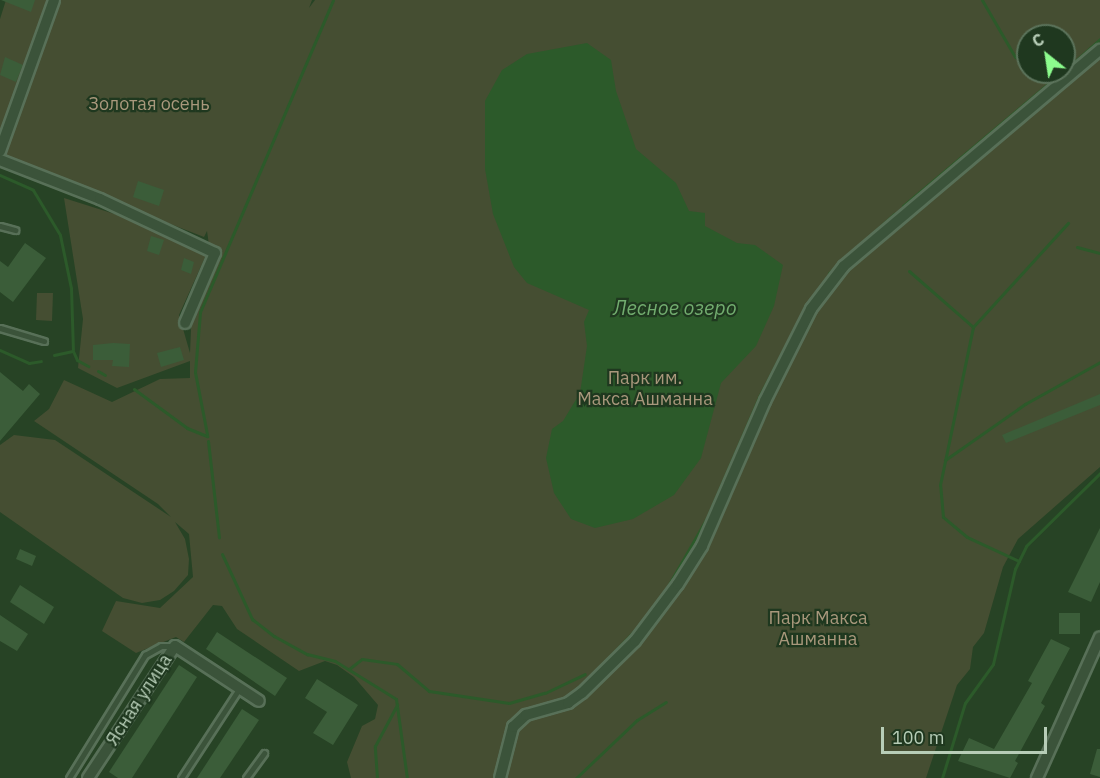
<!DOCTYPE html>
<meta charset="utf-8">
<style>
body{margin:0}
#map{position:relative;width:1100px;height:778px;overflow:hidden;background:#274325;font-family:"IBM Plex Sans",sans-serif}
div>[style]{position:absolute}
.green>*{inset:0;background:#454e32}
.water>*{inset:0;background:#2c5a2a}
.stream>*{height:3px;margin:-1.5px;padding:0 1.5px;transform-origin:1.5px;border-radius:1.5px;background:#2c5a2a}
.building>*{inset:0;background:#3b5d39}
.roads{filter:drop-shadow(2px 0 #587058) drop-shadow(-2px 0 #587058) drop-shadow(0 2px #587058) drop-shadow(0 -2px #587058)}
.lane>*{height:5px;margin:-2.5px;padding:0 2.5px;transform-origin:2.5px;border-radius:2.5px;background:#3b533a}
.street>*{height:10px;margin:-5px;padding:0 5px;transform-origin:5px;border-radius:5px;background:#3b533a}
span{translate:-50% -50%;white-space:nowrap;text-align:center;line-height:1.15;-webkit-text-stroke:4.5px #1f381f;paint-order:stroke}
.park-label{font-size:18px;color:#a9987c}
.street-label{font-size:18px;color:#b7cdb7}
.water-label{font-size:20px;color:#72ad6f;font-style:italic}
.north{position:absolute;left:1016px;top:24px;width:60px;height:60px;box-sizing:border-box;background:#1f381f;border:2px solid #5c745c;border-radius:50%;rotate:330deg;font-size:16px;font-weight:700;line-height:24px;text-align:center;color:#b7cdb7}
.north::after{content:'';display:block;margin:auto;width:21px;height:27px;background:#8cfc8d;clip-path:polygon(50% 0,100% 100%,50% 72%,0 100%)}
.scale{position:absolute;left:881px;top:727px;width:166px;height:27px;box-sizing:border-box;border:3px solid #b7cdb7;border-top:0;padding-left:8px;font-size:18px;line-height:21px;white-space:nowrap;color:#b7cdb7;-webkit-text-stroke:4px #1f381f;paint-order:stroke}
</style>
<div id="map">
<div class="green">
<div style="clip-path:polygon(evenodd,6px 0,312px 0,309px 8px,315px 0,1100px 0,1100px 467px,1018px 539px,1003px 567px,984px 633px,973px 647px,970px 669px,957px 685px,926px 778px,351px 778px,347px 762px,362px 726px,375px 719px,378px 705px,354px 677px,337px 665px,325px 661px,299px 671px,237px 629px,222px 606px,213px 605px,184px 642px,176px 637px,136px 653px,102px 631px,116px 601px,160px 608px,193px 577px,189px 534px,175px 522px,185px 539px,189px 559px,188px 575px,174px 591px,160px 600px,142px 603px,123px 598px,0 512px,0 445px,14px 435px,55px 440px,171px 517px,158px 504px,34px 421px,49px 409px,64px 380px,112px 402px,160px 379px,190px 378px,190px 361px,117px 388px,78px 368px,83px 319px,64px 198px,140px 222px,207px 253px,179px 315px,190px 353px,192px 307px,211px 259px,207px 231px,204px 237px,0 158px,0 19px,6px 0,1028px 36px,1064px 36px,1064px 72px,1028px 72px,1028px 36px)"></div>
<div style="clip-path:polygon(37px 293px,53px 293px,52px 321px,36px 320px)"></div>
</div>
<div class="water">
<div style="clip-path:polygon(587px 43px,611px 60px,616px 91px,636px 149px,676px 183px,689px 211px,705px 213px,705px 226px,737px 243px,755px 245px,783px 265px,774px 306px,756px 346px,721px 383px,701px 458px,674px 495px,633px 519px,595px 528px,571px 519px,554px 493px,546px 458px,552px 429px,563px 421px,580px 393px,587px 346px,584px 322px,589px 310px,527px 283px,514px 267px,493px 214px,485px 169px,485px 101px,502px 70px,527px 54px)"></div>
</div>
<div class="stream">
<div style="left:982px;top:0;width:66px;rotate:59.9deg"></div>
<div style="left:1064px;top:71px;width:48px;rotate:-41.6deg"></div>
<div style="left:0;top:175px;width:36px;rotate:24deg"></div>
<div style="left:33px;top:190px;width:52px;rotate:59deg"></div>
<div style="left:60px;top:235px;width:54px;rotate:78.3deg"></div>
<div style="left:71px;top:288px;width:63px;rotate:88.2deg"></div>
<div style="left:73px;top:351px;width:10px;rotate:66deg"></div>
<div style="left:77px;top:360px;width:13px;rotate:29deg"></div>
<div style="left:903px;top:206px;width:208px;rotate:-40.1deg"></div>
<div style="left:1077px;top:247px;width:24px;rotate:15deg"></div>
<div style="left:909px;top:271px;width:85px;rotate:41.2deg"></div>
<div style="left:829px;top:273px;width:88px;rotate:-42.2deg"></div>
<div style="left:0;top:350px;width:32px;rotate:24deg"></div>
<div style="left:29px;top:363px;width:12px;rotate:-9deg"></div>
<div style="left:54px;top:355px;width:19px;rotate:-12deg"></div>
<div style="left:98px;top:371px;width:8px;rotate:30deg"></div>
<div style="left:134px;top:389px;width:66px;rotate:36.3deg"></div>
<div style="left:187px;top:428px;width:22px;rotate:22deg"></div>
<div style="left:207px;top:434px;width:63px;rotate:-101deg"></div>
<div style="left:195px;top:372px;width:60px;rotate:-85.2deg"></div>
<div style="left:200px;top:312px;width:339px;rotate:-66.9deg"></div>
<div style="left:208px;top:441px;width:97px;rotate:83.5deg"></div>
<div style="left:945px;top:460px;width:98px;rotate:-35deg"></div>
<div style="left:1025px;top:404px;width:86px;rotate:-29.2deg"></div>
<div style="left:222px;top:554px;width:72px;rotate:65.2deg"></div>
<div style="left:252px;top:619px;width:28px;rotate:38deg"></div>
<div style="left:274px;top:636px;width:38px;rotate:29deg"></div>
<div style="left:307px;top:654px;width:29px;rotate:14deg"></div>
<div style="left:335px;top:661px;width:72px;rotate:31.9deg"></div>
<div style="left:396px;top:699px;width:80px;rotate:82.1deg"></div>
<div style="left:1019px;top:561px;width:57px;rotate:-155.2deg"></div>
<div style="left:967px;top:537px;width:31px;rotate:-140deg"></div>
<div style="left:943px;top:517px;width:32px;rotate:-95deg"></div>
<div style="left:940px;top:485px;width:161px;rotate:-78.2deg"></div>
<div style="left:973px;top:327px;width:141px;rotate:-47.6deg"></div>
<div style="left:660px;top:600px;width:95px;rotate:-60.2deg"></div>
<div style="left:707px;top:518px;width:132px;rotate:-66.7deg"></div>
<div style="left:759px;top:397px;width:96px;rotate:-62.6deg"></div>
<div style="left:610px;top:656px;width:45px;rotate:-45.9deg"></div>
<div style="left:349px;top:669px;width:16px;rotate:-38deg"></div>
<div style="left:362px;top:659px;width:35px;rotate:8deg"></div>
<div style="left:397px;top:664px;width:42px;rotate:40.2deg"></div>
<div style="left:429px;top:691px;width:81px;rotate:8.5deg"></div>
<div style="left:509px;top:703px;width:37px;rotate:-16deg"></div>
<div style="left:545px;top:693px;width:44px;rotate:-25.4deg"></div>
<div style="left:377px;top:778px;width:32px;rotate:-94deg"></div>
<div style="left:375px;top:746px;width:47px;rotate:-61.8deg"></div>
<div style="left:576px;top:778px;width:84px;rotate:-43.6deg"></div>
<div style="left:637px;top:720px;width:34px;rotate:-32deg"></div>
<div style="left:942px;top:778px;width:78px;rotate:-73deg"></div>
<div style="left:965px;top:703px;width:48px;rotate:-54.3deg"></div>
<div style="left:993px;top:664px;width:98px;rotate:-77deg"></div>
<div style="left:1015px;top:569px;width:25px;rotate:-64deg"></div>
<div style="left:1026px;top:546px;width:104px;rotate:-44.6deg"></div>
</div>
<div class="building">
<div style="clip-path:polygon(1px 0,35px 0,31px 12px)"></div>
<div style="clip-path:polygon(5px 57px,23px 65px,16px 82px,0 75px)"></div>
<div style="clip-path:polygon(138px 181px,164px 190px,159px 206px,133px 197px)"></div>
<div style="clip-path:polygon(151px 236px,164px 240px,159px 255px,147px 251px)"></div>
<div style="clip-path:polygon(25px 243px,46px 258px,13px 302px,0 292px,0 261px,8px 267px)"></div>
<div style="clip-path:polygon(184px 258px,194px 262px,191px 274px,181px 270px)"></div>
<div style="clip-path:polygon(113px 343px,130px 344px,129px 367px,112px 366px,113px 360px,93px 360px,93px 345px)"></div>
<div style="clip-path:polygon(180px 347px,184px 360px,161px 367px,157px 353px)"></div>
<div style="clip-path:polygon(0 372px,23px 391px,29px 384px,40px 394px,0 441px)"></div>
<div style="clip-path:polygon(1100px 394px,1100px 405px,1006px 443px,1002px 435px)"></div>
<div style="clip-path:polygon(1100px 528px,1100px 582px,1091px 602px,1068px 592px)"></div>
<div style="clip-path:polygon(20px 549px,36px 556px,32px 566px,16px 559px)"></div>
<div style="clip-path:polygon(20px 585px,54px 607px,44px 624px,10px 602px)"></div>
<div style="clip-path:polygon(1059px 613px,1080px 613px,1080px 634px,1059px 634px)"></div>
<div style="clip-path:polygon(0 615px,28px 634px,17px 651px,0 641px)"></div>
<div style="clip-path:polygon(217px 632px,287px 678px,275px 696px,206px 649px)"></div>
<div style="clip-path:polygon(1051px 639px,1070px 648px,1041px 703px,1045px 706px,1015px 761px,1018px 763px,1010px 778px,958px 761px,969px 738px,994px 749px,1032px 683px,1028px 681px)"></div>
<div style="clip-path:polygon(179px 665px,197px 677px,132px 778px,118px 778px,109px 772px)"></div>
<div style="clip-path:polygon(317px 679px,358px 705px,333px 745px,313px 733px,327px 712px,305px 698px)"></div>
<div style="clip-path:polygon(242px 709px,259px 720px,220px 778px,197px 778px)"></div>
<div style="clip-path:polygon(1097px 749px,1100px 749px,1100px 777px,1090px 774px)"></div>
</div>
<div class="roads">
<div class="lane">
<div style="left:0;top:226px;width:16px;rotate:15deg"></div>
<div style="left:0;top:328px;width:46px;rotate:16.5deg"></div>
<div style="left:69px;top:778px;width:145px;rotate:-58.3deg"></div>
<div style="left:145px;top:655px;width:18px;rotate:-29deg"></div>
<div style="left:161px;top:646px;width:13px"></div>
<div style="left:181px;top:778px;width:106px;rotate:-56.9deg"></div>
<div style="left:246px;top:778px;width:31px;rotate:-54deg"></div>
</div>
<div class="street">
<div style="left:0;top:151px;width:160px;rotate:-70.3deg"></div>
<div style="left:0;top:160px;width:107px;rotate:21.3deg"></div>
<div style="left:100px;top:199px;width:127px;rotate:25.2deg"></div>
<div style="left:215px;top:253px;width:76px;rotate:113.2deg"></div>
<div style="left:88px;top:778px;width:158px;rotate:-56.6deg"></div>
<div style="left:175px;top:646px;width:100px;rotate:33.2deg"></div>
<div style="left:500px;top:778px;width:53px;rotate:-75.7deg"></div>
<div style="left:513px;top:727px;width:18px;rotate:-43deg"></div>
<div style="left:526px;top:715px;width:44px;rotate:-15.9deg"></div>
<div style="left:568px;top:703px;width:17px;rotate:-36deg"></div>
<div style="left:582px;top:693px;width:74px;rotate:-44.5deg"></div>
<div style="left:635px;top:641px;width:71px;rotate:-53deg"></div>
<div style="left:678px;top:584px;width:45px;rotate:-57.7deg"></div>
<div style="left:702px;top:546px;width:158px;rotate:-66.5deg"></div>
<div style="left:765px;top:401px;width:103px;rotate:-63.4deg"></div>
<div style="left:811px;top:309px;width:54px;rotate:-52.5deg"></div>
<div style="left:844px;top:266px;width:335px;rotate:-40.2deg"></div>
<div style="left:1037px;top:778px;width:154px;rotate:-65.9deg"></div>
</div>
</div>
<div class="park-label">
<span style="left:149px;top:104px">Золотая осень</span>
<span style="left:645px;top:389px">Парк им.<br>Макса Ашманна</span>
<span style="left:818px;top:629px">Парк Макса<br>Ашманна</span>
</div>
<div class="street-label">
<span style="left:139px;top:700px;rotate:-57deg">Ясная улица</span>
</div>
<div class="water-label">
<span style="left:675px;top:307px">Лесное озеро</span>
</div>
<div class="north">С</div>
<div class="scale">100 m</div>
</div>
